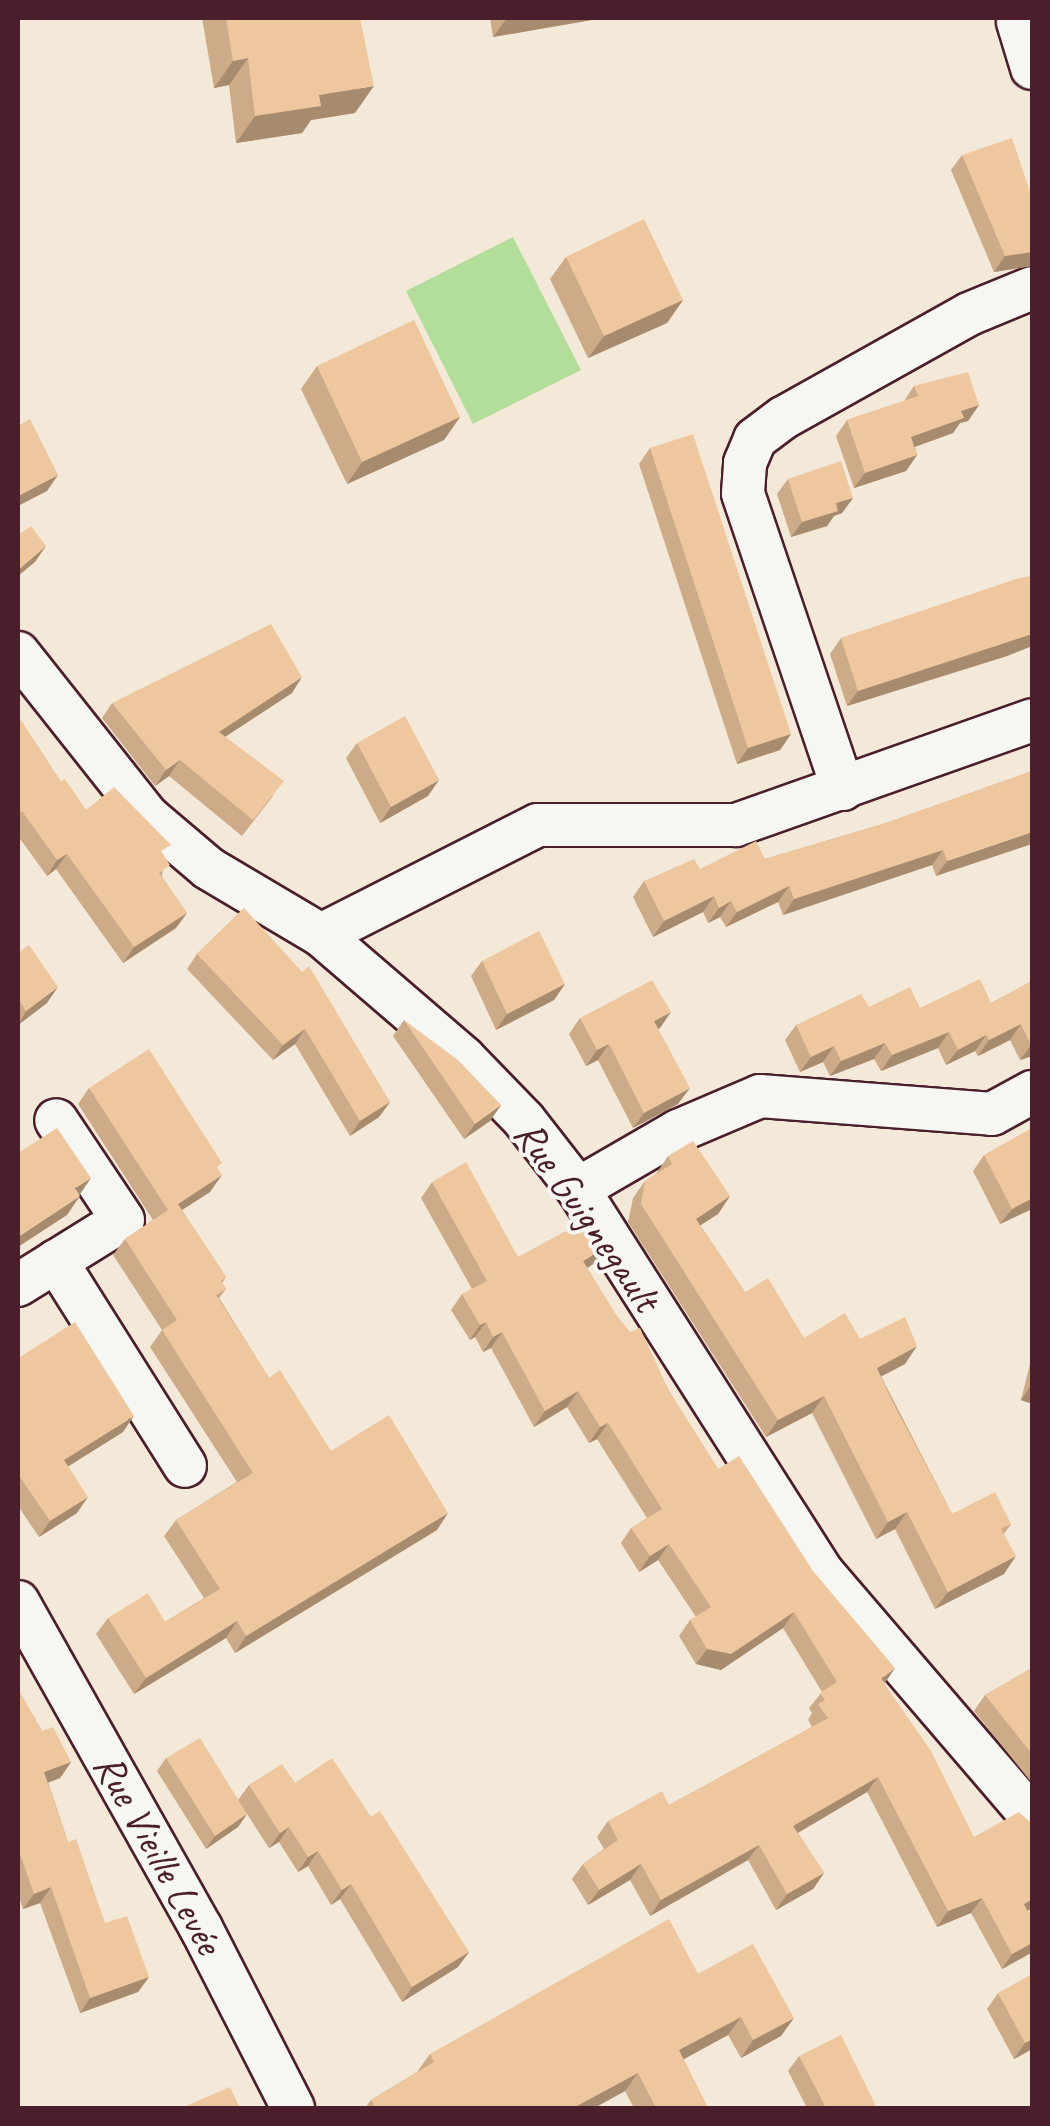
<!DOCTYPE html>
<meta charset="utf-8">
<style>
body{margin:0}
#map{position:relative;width:1050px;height:2126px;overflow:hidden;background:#f4e8d9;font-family:Caveat,sans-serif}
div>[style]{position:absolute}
.green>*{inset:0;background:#b2dd9b}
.roads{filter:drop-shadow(2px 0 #4a1f2b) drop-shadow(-2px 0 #4a1f2b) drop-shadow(0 2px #4a1f2b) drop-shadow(0 -2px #4a1f2b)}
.minor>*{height:42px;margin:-21px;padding:0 21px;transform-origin:21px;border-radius:21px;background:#f6f6f2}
.wall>*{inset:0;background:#cdab88}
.shaded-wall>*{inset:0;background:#a78b6f}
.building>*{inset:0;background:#eec79e}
span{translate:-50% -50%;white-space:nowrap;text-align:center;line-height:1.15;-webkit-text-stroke:8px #f6f6f2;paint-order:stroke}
.street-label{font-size:42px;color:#4a1f2b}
.frame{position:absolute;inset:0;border:20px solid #4a1f2b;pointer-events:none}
</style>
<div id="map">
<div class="green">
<div style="clip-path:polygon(513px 237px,581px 370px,473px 424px,406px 291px)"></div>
</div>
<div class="roads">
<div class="minor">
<div style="left:1018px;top:22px;width:48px;rotate:73.1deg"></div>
<div style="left:18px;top:653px;width:208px;rotate:51.6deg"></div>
<div style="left:147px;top:816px;width:80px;rotate:40.4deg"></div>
<div style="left:208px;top:868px;width:131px;rotate:30.7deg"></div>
<div style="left:321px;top:935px;width:189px;rotate:40.7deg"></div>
<div style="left:464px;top:1058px;width:86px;rotate:45.9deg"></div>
<div style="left:524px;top:1120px;width:88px;rotate:52deg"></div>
<div style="left:578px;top:1189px;width:456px;rotate:57.5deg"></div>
<div style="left:823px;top:1573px;width:321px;rotate:49.4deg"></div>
<div style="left:843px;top:789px;width:312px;rotate:-108.7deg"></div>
<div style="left:743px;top:493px;width:30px;rotate:-86deg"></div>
<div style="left:745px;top:463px;width:26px;rotate:-67deg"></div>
<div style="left:755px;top:439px;width:35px;rotate:-37deg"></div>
<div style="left:783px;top:418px;width:213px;rotate:-29.2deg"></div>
<div style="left:969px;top:314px;width:68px;rotate:-22.4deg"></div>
<div style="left:321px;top:935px;width:243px;rotate:-26.9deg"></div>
<div style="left:538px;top:825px;width:198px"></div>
<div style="left:736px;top:825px;width:314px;rotate:-19.5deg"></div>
<div style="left:578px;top:1189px;width:116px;rotate:-30.1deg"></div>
<div style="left:678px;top:1131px;width:89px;rotate:-23.1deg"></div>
<div style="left:760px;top:1096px;width:233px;rotate:4.4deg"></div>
<div style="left:992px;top:1114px;width:46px;rotate:-28.8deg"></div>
<div style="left:56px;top:1261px;width:242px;rotate:57.8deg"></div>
<div style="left:18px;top:1285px;width:123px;rotate:-31.8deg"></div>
<div style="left:123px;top:1220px;width:120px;rotate:-123.8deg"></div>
<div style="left:18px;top:1602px;width:374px;rotate:60.7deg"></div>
<div style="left:201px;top:1928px;width:202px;rotate:62.9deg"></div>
</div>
</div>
<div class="wall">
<div style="clip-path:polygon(202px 18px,360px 18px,355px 113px,311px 120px,302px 133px,236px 143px,229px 85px,214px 88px)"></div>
<div style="clip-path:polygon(490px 18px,603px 18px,493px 37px)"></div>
<div style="clip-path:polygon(962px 155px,1032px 198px,1032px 266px,994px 272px,951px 170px)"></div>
<div style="clip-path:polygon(566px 257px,683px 300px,667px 323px,588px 358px,550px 279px)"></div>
<div style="clip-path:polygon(317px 366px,460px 417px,444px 440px,347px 484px,301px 389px)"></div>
<div style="clip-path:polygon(914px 386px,979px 405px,968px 421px,960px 423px,953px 433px,915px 447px,917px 455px,906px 471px,854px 488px,836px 436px,847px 420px,904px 401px)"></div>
<div style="clip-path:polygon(650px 448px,791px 734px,780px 750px,737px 764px,639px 464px)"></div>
<div style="clip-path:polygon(788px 479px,853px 498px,842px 513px,834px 516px,827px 526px,791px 537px,777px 494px)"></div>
<div style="clip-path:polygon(1032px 576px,1032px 646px,1007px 656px,847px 706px,830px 654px,841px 638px)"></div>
<div style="clip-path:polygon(292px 693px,225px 737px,273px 796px,242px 836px,169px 776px,155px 786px,102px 718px,112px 703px)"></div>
<div style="clip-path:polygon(18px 716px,61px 782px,86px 810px,164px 855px,162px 877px,187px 913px,176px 928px,123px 963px,56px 869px,47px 876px,18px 836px)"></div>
<div style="clip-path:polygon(357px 743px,428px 796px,380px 823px,346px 758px)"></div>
<div style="clip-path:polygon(1032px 771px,936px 876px,932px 865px,783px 915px,778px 902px,726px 927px,720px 917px,708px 923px,703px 912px,653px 937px,633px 897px,644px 881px,700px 869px,765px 859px,886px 823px)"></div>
<div style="clip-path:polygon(244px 908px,390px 1102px,379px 1117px,350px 1136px,295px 1044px,273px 1060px,187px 969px,197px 954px)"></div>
<div style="clip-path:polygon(18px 953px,47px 1003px,18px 1025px)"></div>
<div style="clip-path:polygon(482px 961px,565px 984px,554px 1000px,496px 1030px,471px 976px)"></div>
<div style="clip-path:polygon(1032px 981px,1032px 1056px,1020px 1060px,1010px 1040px,978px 1056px,975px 1051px,946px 1065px,938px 1048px,881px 1071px,874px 1059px,830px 1076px,823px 1062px,800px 1072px,785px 1040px,796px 1025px,869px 1007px,920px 1008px,991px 1003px)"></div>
<div style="clip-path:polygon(580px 1018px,660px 1028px,658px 1029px,678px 1104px,633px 1128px,598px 1060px,586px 1066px,569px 1034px)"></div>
<div style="clip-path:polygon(404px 1020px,501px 1105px,490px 1121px,464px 1139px,393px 1036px)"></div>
<div style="clip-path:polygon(89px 1088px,218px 1169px,210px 1192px,182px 1210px,226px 1277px,222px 1283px,226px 1289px,219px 1298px,269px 1378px,331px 1451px,437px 1530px,235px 1653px,226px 1638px,134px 1694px,96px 1634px,108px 1618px,165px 1622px,204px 1598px,164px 1536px,176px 1520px,237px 1482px,150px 1347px,162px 1330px,113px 1255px,125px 1239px,153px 1220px,78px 1104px)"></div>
<div style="clip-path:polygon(984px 1155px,1032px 1209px,1000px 1224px,973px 1171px)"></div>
<div style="clip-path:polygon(668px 1156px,730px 1196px,718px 1214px,700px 1225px,745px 1292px,804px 1338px,860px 1339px,905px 1364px,881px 1376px,952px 1514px,1011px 1524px,1004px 1534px,1004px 1574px,935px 1609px,895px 1529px,876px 1539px,812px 1413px,766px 1437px,628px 1222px,633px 1198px,645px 1181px,656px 1174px)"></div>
<div style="clip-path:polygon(432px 1182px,518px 1257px,595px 1263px,587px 1268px,616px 1315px,669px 1391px,718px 1469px,884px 1683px,974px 1837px,1032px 1908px,1028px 1911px,1032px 1920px,1031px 1953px,1002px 1969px,971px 1913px,937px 1927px,867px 1792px,798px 1833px,824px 1873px,813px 1889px,776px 1910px,748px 1860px,650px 1916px,630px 1880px,588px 1905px,572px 1879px,583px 1864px,604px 1849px,597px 1837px,608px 1821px,669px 1805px,812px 1727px,808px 1720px,812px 1713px,809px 1708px,822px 1692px,783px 1628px,721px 1670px,696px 1664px,679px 1636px,690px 1620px,696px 1617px,658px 1560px,639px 1572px,621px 1543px,631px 1528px,647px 1518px,597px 1439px,589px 1443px,567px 1407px,534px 1427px,491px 1348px,483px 1352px,475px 1337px,470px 1340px,451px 1310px,462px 1294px,472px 1289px,421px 1198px)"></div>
<div style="clip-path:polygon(18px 1353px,20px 1357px,123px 1432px,68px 1466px,77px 1513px,39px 1537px,18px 1506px)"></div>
<div style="clip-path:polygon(1032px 1356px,1032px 1404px,1021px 1400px)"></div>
<div style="clip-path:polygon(1032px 1668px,1032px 1783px,974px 1711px,985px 1695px)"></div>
<div style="clip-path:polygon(18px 1689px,42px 1731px,71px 1762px,60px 1778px,48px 1782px,68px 1842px,105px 1923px,149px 1977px,138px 1992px,80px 2013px,40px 1903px,23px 1909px,18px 1894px)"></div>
<div style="clip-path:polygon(166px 1758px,238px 1800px,249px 1785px,295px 1783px,371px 1817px,469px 1952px,458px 1967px,402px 2002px,340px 1899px,331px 1905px,308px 1866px,298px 1872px,279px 1842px,269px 1848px,240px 1803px,247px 1814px,238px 1827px,206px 1849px,157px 1771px)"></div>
<div style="clip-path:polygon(698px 1974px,781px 2036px,741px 2058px,728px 2035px,683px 2059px,708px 2108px,634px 2108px,625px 2091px,594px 2108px,365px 2108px,371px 2100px,417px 2072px,430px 2054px)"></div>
<div style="clip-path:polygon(998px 1993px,1032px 2049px,1014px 2059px,987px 2009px)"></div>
<div style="clip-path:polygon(799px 2056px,877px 2108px,807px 2108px,788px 2071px)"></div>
</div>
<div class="shaded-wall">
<div style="clip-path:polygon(507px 18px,603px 18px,493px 37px)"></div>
<div style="clip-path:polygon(248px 58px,229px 85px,214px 88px,233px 61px)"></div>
<div style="clip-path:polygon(374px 86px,355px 113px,311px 120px,302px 133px,236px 143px,255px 116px,319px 95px)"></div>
<div style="clip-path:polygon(1032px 252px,1032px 266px,994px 272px,1005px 256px)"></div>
<div style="clip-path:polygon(683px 300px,667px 323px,588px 358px,604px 336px)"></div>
<div style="clip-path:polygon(979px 405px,968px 421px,960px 423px,953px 433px,900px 452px,911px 437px,961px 411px)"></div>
<div style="clip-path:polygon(460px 417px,444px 440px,347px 484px,362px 462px)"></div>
<div style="clip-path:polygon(917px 455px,906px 471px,854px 488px,865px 473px)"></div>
<div style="clip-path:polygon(58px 475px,47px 491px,18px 506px,18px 496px)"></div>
<div style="clip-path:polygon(853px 498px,842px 513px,834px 516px,827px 526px,791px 537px,802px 522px,836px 503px)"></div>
<div style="clip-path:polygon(46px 546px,35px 562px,18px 576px,18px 570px)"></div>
<div style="clip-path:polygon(1032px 634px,1032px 646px,1007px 656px,847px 706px,858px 691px)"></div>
<div style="clip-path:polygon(302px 677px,292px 693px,208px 748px,219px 732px)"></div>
<div style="clip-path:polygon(791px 734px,780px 750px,737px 764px,748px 748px)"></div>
<div style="clip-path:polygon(180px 760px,169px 776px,155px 786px,166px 770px)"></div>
<div style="clip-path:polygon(439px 780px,428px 796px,380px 823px,391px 807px)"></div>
<div style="clip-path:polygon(1032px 832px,1032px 844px,936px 876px,947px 861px)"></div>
<div style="clip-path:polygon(943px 850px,932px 865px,783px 915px,794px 899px)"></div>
<div style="clip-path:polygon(67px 854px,56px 869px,47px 876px,57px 860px)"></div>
<div style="clip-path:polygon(789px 886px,778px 902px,726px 927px,737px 912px)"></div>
<div style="clip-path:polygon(714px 896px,703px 912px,653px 937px,664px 921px)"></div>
<div style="clip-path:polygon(731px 901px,720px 917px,708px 923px,719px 908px)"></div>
<div style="clip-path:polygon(187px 913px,176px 928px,123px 963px,134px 947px)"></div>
<div style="clip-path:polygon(565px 984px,554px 1000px,496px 1030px,507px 1014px)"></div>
<div style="clip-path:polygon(58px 987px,47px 1003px,18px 1025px,26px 1011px)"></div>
<div style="clip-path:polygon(671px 1012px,660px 1028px,643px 1036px,654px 1021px)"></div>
<div style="clip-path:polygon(1021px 1024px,1010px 1040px,978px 1056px,989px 1040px)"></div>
<div style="clip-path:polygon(305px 1029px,295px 1044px,273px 1060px,283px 1045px)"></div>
<div style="clip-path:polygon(949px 1032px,938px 1048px,881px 1071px,892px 1055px)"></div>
<div style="clip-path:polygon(986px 1035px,975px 1051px,946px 1065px,958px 1050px)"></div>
<div style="clip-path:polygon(885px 1043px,874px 1059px,830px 1076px,841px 1061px)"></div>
<div style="clip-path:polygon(609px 1044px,598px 1060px,586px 1066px,597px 1050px)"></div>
<div style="clip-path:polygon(1032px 1044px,1032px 1056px,1020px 1060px,1031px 1045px)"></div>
<div style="clip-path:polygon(834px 1046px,823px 1062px,800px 1072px,811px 1057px)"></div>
<div style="clip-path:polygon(690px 1088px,678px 1104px,633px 1128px,644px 1113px)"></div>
<div style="clip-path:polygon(390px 1102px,379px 1117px,350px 1136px,360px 1121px)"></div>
<div style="clip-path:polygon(501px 1105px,490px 1121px,464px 1139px,475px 1124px)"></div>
<div style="clip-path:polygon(222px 1175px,210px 1192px,166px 1220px,178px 1204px)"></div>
<div style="clip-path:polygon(91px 1178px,78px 1197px,75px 1188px)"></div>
<div style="clip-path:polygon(80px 1196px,67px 1215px,18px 1247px,18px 1237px)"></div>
<div style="clip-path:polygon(730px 1196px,718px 1214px,684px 1236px,696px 1219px)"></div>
<div style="clip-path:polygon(1032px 1198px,1032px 1209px,1000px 1224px,1012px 1209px)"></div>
<div style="clip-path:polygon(606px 1247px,595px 1263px,572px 1277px,583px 1261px)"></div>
<div style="clip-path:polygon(486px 1322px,475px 1337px,470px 1340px,480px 1325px)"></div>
<div style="clip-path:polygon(502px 1332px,491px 1348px,483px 1352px,493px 1337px)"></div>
<div style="clip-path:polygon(917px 1346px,905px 1364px,865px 1385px,877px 1368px)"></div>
<div style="clip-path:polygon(1032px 1384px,1032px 1404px,1021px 1400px)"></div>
<div style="clip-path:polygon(578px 1391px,567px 1407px,534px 1427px,545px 1411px)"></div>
<div style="clip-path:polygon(824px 1396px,812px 1413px,766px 1437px,778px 1420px)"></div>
<div style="clip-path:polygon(134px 1416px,123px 1432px,53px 1476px,64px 1460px)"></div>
<div style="clip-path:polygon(608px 1423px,597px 1439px,589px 1443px,600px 1427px)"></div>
<div style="clip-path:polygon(88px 1497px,77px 1513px,39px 1537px,50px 1521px)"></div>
<div style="clip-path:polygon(907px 1512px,895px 1529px,876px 1539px,888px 1522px)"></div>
<div style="clip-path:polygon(448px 1513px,437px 1530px,235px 1653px,246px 1636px)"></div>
<div style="clip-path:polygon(669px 1544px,658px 1560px,639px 1572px,650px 1556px)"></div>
<div style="clip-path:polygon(1016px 1556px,1004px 1574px,935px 1609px,948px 1592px)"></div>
<div style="clip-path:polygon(794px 1612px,783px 1628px,721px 1670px,696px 1664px,707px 1649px)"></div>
<div style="clip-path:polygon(237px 1621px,226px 1638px,134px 1694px,146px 1678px)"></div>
<div style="clip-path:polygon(895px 1668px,885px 1683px,881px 1679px)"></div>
<div style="clip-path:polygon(71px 1762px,60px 1778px,34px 1788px,44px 1772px)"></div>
<div style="clip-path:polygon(878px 1777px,867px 1792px,782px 1842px,793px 1826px)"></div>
<div style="clip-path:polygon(247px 1814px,238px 1827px,206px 1849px,215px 1836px)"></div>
<div style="clip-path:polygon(289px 1827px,279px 1842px,269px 1848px,280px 1833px)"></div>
<div style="clip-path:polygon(759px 1845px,748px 1860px,650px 1916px,661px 1900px)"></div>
<div style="clip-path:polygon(318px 1851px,308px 1866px,298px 1872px,308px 1857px)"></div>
<div style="clip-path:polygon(641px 1864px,630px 1880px,588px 1905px,599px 1890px)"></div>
<div style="clip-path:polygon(824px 1873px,813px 1889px,776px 1910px,787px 1894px)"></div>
<div style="clip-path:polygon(351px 1884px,340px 1899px,331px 1905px,342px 1890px)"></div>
<div style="clip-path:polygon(51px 1887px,40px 1903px,23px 1909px,34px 1894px)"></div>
<div style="clip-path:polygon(982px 1898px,971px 1913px,937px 1927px,948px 1911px)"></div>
<div style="clip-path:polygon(1032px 1899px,1032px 1908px,1013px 1920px,1024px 1904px)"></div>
<div style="clip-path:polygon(1032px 1943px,1031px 1953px,1002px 1969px,1012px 1954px)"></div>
<div style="clip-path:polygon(469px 1952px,458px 1967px,402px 2002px,412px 1987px)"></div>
<div style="clip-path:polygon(149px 1977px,138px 1992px,80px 2013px,90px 1998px)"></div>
<div style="clip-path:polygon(741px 2017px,728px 2035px,666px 2069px,679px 2050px)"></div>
<div style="clip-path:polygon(794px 2018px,781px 2036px,741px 2058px,753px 2040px)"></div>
<div style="clip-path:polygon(1032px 2039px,1032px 2049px,1014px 2059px,1025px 2043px)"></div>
<div style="clip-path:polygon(638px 2073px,625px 2091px,594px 2108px,573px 2108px)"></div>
</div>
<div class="building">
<div style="clip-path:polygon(226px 18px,360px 18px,374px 86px,319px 95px,321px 106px,255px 116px,248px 58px,233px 61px)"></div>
<div style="clip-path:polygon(1012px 138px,1032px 198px,1032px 252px,1005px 256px,962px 155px)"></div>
<div style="clip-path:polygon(644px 219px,683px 300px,604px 336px,566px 257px)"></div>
<div style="clip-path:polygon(414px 320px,460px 417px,362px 462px,317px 366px)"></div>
<div style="clip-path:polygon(968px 372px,979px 405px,961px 411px,964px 418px,911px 437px,917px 455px,865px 473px,847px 420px,918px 396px,914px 386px)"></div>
<div style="clip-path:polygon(30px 419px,58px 475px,18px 496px,18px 426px)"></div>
<div style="clip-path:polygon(693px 434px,791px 734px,748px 748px,650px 448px)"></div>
<div style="clip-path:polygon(841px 461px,853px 498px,836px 503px,838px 511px,802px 522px,788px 479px)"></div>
<div style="clip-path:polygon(31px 526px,46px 546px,18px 570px,18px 535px)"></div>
<div style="clip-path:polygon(1032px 576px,1032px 634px,858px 691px,841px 638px,1019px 578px)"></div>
<div style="clip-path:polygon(271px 624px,302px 677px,219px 732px,284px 781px,253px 820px,180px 760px,166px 770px,112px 703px)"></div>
<div style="clip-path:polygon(18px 716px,61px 782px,65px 779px,86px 810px,114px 787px,171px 845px,161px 851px,170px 865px,159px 873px,187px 913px,134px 947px,67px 854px,57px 860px,22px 811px,18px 814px)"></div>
<div style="clip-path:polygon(405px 716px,439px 780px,391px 807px,357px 743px)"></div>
<div style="clip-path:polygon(1032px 771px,1032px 832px,947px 861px,943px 850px,794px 899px,789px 886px,737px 912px,731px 901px,719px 908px,714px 896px,664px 921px,644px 881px,694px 859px,700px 869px,756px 841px,765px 859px,886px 823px)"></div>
<div style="clip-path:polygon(244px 908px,302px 972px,309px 966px,390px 1102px,360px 1121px,305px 1029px,283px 1045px,197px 954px)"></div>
<div style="clip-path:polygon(539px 931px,565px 984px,507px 1014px,482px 961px)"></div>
<div style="clip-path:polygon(29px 945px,58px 987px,26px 1011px,18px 998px,18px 953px)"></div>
<div style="clip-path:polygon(980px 979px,991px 1003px,1032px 981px,1032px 1044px,1031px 1045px,1021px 1024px,989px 1040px,986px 1035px,958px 1050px,949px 1032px,892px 1055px,885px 1043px,841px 1061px,834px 1046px,811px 1057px,796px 1025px,861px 994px,869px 1007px,910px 987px,920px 1008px)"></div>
<div style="clip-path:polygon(652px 980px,671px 1012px,654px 1021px,690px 1088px,644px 1113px,609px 1044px,597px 1050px,580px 1018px)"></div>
<div style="clip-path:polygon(404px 1020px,458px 1060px,501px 1105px,475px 1124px)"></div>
<div style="clip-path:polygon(149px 1049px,222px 1163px,217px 1167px,222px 1175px,178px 1204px,226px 1277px,221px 1281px,226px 1289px,216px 1295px,269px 1378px,280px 1370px,331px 1451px,389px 1415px,448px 1513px,246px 1636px,237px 1621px,146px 1678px,108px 1618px,148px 1593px,165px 1622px,220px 1589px,176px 1520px,253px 1473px,162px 1330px,177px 1320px,125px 1239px,168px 1210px,89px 1088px)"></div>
<div style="clip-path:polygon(57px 1128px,91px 1178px,75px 1188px,80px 1196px,18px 1237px,18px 1153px)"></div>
<div style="clip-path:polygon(1032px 1128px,1032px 1198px,1012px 1209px,984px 1155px)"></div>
<div style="clip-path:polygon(693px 1141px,730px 1196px,696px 1219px,745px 1292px,768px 1278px,804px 1338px,845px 1313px,860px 1339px,905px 1317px,917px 1346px,877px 1368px,892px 1401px,952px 1514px,995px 1492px,1011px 1524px,1001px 1529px,1016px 1556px,948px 1592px,907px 1512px,888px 1522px,824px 1396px,778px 1420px,641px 1204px,645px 1181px,672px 1164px,668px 1156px)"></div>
<div style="clip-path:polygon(466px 1162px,518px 1257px,564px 1232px,593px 1226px,606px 1247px,583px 1261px,616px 1315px,630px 1332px,640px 1328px,669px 1391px,718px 1469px,739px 1456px,813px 1571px,895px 1668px,881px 1679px,931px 1751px,974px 1837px,1019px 1812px,1032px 1824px,1032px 1899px,1024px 1904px,1032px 1920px,1032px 1943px,1012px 1954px,982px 1898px,948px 1911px,878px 1777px,793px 1826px,824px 1873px,787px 1894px,759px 1845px,661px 1900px,641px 1864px,599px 1890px,583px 1864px,618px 1840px,608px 1821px,662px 1791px,669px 1805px,828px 1718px,818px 1704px,825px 1700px,820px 1693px,837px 1682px,794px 1612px,731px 1654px,707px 1649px,690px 1620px,711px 1607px,669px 1544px,650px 1556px,631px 1528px,662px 1509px,608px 1423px,600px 1427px,578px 1391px,545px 1411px,502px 1332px,493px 1337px,486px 1322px,480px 1325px,462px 1294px,487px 1281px,432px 1182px)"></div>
<div style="clip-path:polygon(75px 1322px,134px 1416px,64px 1460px,88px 1497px,50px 1521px,18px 1474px,18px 1353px,20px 1357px)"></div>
<div style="clip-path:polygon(1032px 1668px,1032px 1754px,985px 1695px)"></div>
<div style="clip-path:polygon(18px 1689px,42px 1731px,53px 1727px,71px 1762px,44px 1772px,68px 1842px,76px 1839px,105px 1923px,127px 1916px,149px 1977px,90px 1998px,51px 1887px,34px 1894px,18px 1848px)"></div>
<div style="clip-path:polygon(200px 1738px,247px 1814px,215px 1836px,166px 1758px)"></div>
<div style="clip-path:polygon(332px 1758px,371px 1817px,380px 1811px,469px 1952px,412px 1987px,351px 1884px,342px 1890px,318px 1851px,308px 1857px,289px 1827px,280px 1833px,249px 1785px,282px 1764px,295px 1783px)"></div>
<div style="clip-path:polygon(669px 1919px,698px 1974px,753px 1944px,794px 2018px,753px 2040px,741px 2017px,679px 2050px,708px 2108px,656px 2108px,638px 2073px,573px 2108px,376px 2108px,371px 2100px,434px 2062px,430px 2054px)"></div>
<div style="clip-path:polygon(1032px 1974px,1032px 2039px,1025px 2043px,998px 1993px)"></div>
<div style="clip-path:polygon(841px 2035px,877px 2108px,826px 2108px,799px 2056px)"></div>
<div style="clip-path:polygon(230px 2087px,240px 2108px,187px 2108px,186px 2106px)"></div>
</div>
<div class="street-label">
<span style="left:587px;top:1216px;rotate:55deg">Rue Guignegault</span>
<span style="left:158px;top:1854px;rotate:61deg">Rue Vieille Levée</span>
</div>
<div class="frame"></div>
</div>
